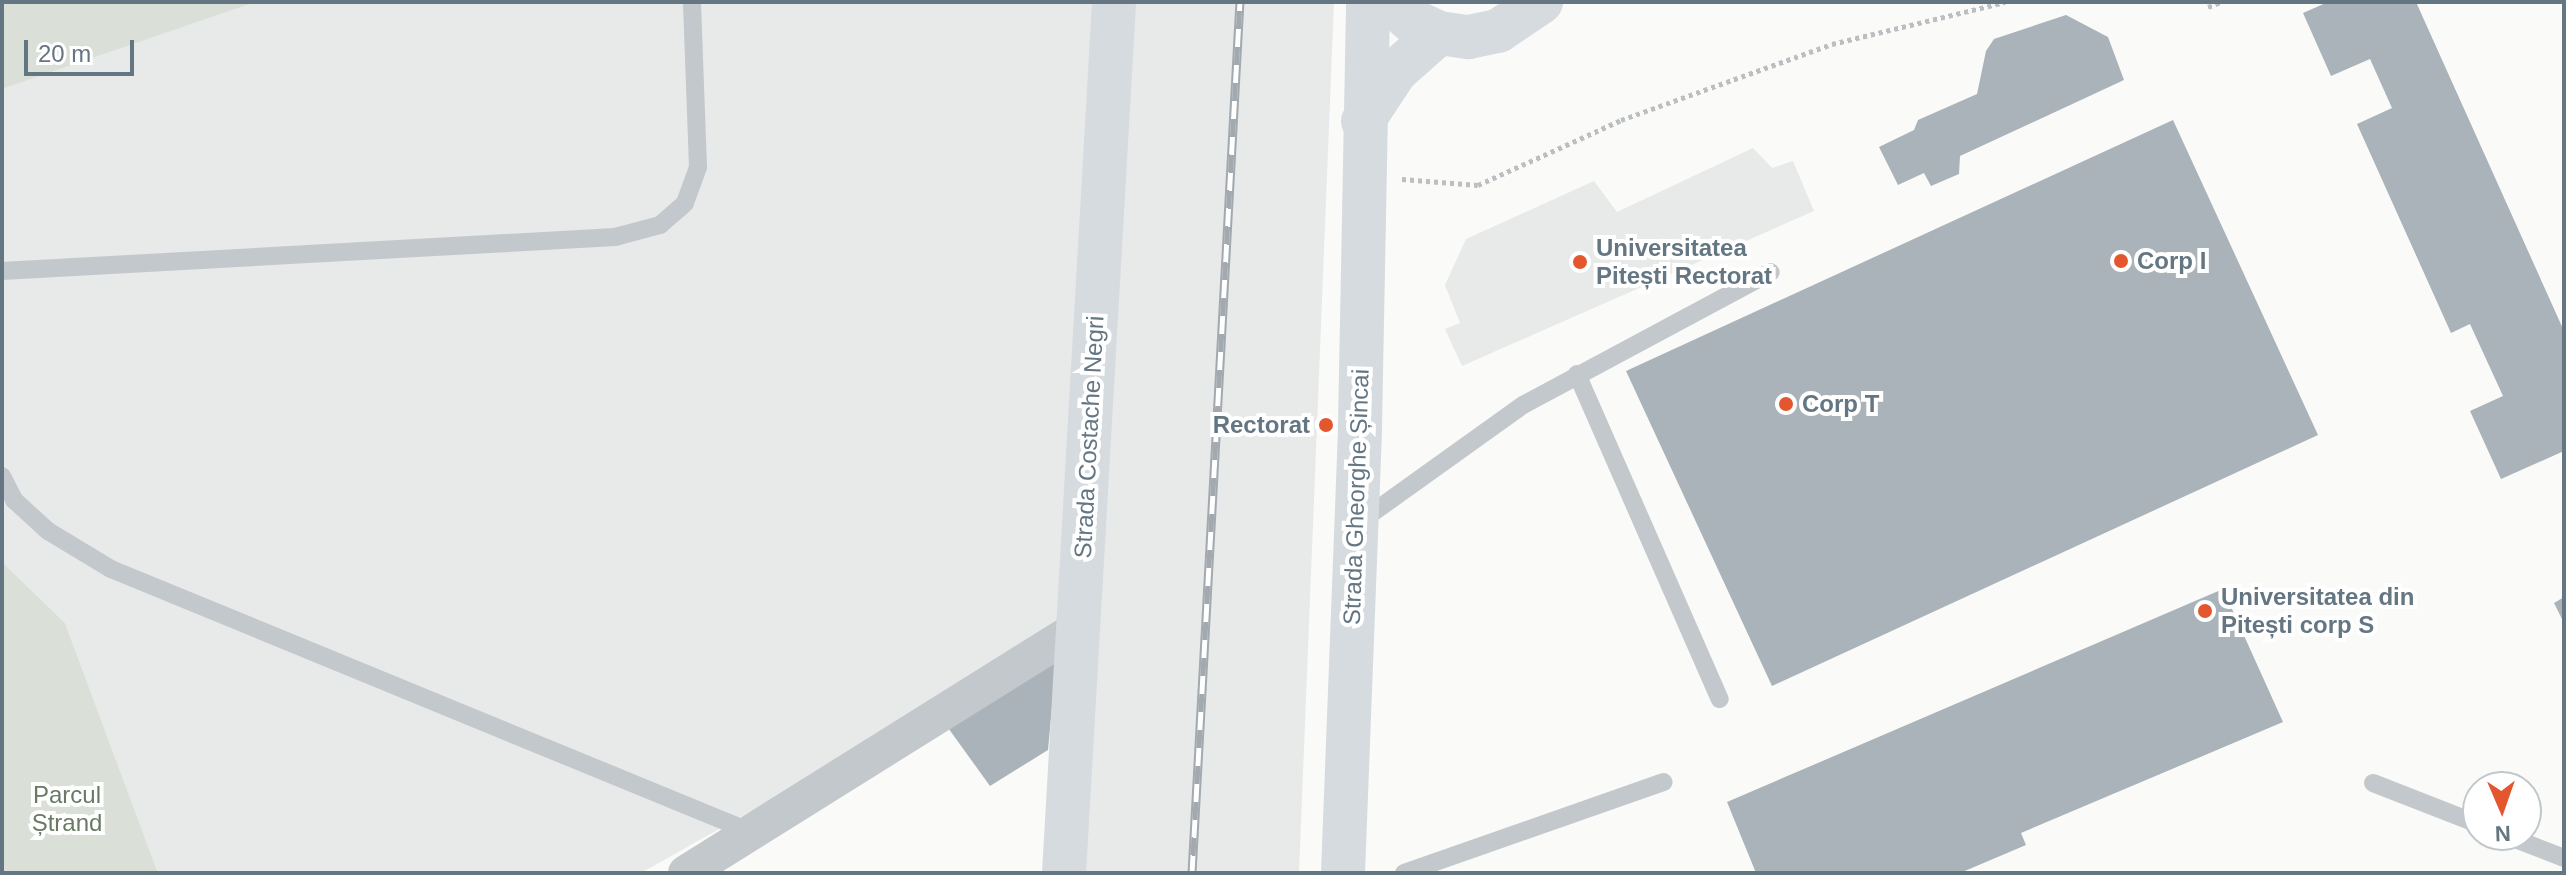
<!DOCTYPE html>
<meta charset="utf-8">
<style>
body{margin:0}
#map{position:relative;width:2566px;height:875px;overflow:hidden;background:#fafaf8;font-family:Arial,sans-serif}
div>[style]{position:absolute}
.built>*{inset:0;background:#e8e9e9}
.green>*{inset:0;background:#dadfd7}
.building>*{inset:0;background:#aab3b9}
.path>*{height:5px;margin-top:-2.5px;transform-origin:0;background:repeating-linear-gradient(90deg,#bbbfc2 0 4px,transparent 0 8px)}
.service>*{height:18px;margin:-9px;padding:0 9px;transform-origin:9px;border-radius:9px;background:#c3c8cc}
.minor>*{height:36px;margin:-18px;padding:0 18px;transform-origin:18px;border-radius:18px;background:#c3c8cc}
.secondary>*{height:44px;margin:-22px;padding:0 22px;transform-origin:22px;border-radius:22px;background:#d6dbdf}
.rail>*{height:9px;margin-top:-4.5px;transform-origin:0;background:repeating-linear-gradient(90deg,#fff 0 18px,#a2aab0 0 36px);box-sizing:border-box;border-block:2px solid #a2aab0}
.dots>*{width:22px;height:22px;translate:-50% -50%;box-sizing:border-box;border:4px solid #fff;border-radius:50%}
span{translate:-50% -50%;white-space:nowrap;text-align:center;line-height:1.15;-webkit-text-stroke:8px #fff;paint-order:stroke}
.poi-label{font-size:24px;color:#657683;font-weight:700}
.left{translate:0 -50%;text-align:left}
.right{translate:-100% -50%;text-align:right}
.street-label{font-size:24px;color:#657683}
.park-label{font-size:24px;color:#687a64}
.frame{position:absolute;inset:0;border:4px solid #657683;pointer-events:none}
.north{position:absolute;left:2462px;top:771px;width:80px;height:80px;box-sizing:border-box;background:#fff;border:2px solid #c1c8cd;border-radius:50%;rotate:178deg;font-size:22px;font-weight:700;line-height:32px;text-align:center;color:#657683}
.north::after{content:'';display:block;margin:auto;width:28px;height:36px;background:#e4572e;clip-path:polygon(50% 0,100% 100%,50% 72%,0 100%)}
.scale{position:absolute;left:24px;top:40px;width:110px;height:36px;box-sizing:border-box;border:4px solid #657683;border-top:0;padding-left:10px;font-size:24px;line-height:28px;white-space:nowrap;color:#657683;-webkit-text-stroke:6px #fff;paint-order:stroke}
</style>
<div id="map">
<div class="built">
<div style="clip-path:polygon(256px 2px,1334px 2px,1299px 873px,1085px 873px,1099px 615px,641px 873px,158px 873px,65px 623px,2px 562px,2px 89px)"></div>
<div style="clip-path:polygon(1753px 148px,1772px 168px,1793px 161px,1814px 211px,1462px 366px,1445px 329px,1460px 323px,1445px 285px,1466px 239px,1594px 181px,1617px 212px)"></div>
</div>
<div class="green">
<div style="clip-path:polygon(2px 2px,256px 2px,2px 89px)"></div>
<div style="clip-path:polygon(2px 562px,65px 623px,158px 873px,2px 873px)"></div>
</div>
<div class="building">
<div style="clip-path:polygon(2328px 2px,2416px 2px,2564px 331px,2564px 451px,2501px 479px,2470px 411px,2503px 396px,2470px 324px,2451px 333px,2357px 124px,2392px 108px,2370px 59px,2331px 76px,2303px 13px)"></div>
<div style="clip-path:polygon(2066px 15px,2108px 37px,2124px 80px,1960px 156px,1959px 174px,1931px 186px,1924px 173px,1898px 185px,1879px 147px,1914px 130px,1918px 120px,1977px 94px,1986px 51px,1994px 39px)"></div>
<div style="clip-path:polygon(2173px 120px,2318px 435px,1772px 686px,1626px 371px)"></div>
<div style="clip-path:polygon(2223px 589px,2283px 722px,2021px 833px,2026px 845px,1960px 873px,1756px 873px,1727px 802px)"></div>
<div style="clip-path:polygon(2564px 597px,2564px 623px,2554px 603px)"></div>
<div style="clip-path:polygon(1056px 664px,1048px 750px,990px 786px,946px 725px,1034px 666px)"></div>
</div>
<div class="path">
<div style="left:2208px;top:7px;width:14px;rotate:-21deg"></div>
<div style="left:1402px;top:179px;width:76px;rotate:4.5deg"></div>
<div style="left:1478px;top:185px;width:157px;rotate:-24.4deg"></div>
<div style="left:1621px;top:120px;width:224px;rotate:-19.8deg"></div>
<div style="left:1832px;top:44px;width:178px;rotate:-13.6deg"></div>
</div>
<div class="service">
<div style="left:2px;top:271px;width:614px;rotate:-3.17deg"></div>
<div style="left:615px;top:237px;width:47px;rotate:-14.9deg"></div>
<div style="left:660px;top:225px;width:33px;rotate:-41deg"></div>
<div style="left:685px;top:203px;width:38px;rotate:-70deg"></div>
<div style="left:698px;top:167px;width:165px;rotate:-92.1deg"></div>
<div style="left:1577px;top:374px;width:355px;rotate:66.3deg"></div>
<div style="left:2px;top:476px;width:27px;rotate:63deg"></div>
<div style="left:14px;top:500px;width:46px;rotate:42.4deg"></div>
<div style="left:48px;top:531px;width:74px;rotate:31.1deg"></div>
<div style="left:111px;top:569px;width:692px;rotate:22.34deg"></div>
<div style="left:1361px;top:521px;width:199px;rotate:-35.6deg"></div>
<div style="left:1523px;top:405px;width:281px;rotate:-28.2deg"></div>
<div style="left:2373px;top:783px;width:113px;rotate:21.3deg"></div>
<div style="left:2505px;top:835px;width:63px;rotate:21.3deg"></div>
<div style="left:1404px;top:873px;width:275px;rotate:-19.3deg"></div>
</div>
<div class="minor">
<div style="left:686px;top:873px;width:462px;rotate:-32deg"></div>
</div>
<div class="secondary">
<div style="left:1391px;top:2px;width:25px;rotate:43deg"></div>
<div style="left:1409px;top:19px;width:33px;rotate:25deg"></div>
<div style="left:1439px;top:33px;width:30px;rotate:8deg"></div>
<div style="left:1469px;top:37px;width:30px;rotate:-12deg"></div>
<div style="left:1498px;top:31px;width:52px;rotate:-34deg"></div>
<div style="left:1363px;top:121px;width:60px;rotate:-56.6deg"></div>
<div style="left:1396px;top:71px;width:57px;rotate:-41.5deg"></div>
<div style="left:1064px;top:873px;width:872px;rotate:-86.71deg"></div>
<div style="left:1343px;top:873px;width:448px;rotate:-87.8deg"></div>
<div style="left:1360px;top:425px;width:423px;rotate:-88.9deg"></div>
</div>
<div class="rail">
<div style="left:1192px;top:873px;width:872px;rotate:-86.85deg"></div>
</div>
<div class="dots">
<div style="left:2121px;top:261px;background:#e4572e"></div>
<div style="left:1580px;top:262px;background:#e4572e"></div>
<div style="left:1786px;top:404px;background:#e4572e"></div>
<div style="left:1326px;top:425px;background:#e4572e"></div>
<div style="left:2205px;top:611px;background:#e4572e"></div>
</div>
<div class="poi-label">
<span class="left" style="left:1596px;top:262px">Universitatea<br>Pitești Rectorat</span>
<span class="left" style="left:2137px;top:261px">Corp I</span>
<span class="left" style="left:1802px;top:404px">Corp T</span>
<span class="right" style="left:1310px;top:425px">Rectorat</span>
<span class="left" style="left:2221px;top:611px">Universitatea din<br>Pitești corp S</span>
</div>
<div class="street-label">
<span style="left:1089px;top:437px;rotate:-87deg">Strada Costache Negri</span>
<span style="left:1356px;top:497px;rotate:-88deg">Strada Gheorghe Șincai</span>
</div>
<div class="park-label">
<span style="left:67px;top:809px">Parcul<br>Ștrand</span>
</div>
<div class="frame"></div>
<div class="north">N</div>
<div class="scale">20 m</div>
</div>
